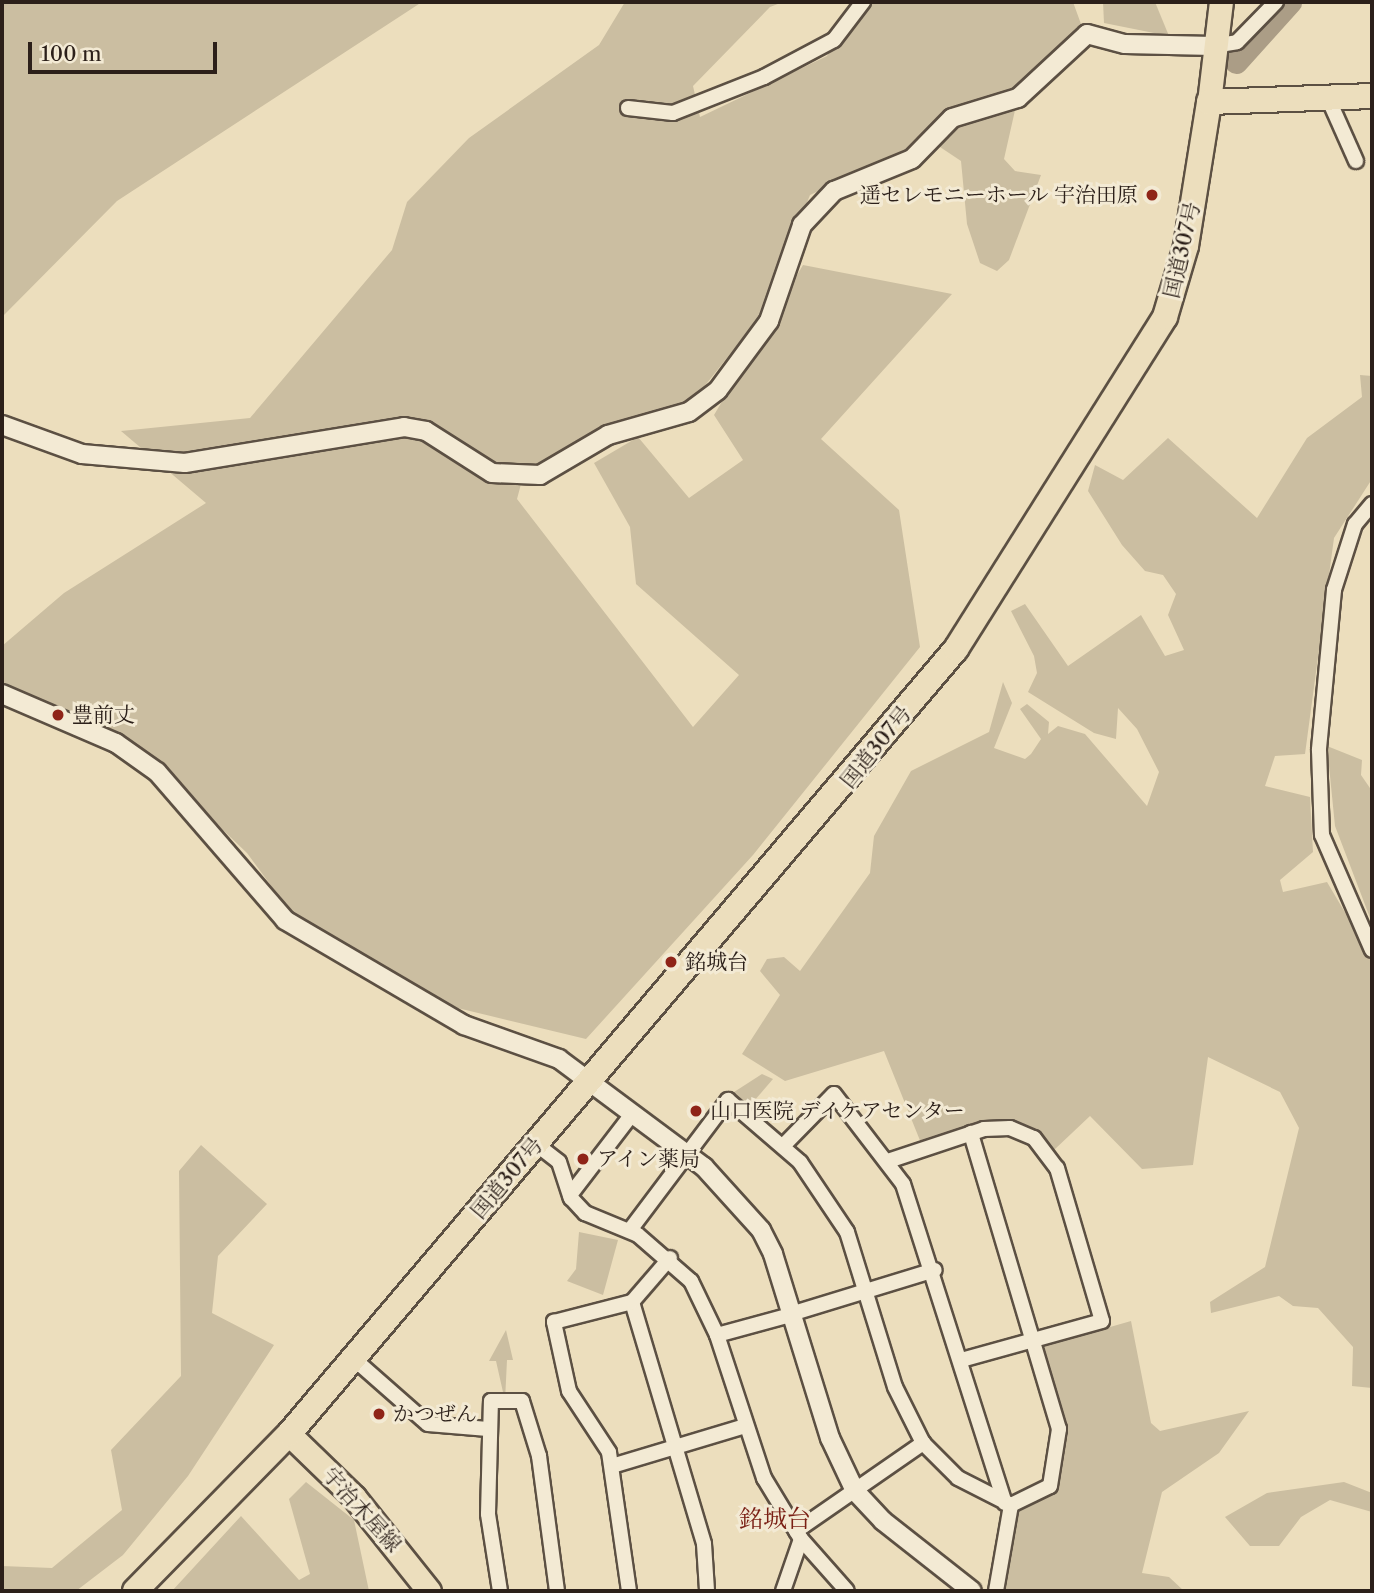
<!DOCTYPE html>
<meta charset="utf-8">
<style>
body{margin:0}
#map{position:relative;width:1374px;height:1593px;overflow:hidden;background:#ecdebd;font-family:"Libre Caslon Text","Noto Serif JP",serif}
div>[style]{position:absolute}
.green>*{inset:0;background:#cbbea1}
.river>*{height:23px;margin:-11.5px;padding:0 11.5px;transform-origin:11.5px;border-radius:11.5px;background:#ab9d86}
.roads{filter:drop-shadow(2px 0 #5c5043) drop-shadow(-2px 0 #5c5043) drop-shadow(0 2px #5c5043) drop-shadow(0 -2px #5c5043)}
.minor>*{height:14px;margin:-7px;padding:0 7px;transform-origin:7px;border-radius:7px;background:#f3ead4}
.tertiary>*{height:18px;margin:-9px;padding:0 9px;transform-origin:9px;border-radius:9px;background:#f3ead4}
.primary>*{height:23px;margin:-11.5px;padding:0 11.5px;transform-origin:11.5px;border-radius:11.5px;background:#ecdebd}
.trunk>*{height:24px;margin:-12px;padding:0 12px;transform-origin:12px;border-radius:12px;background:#ecdebd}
.dots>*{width:19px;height:19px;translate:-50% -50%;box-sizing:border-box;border:4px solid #f3ead4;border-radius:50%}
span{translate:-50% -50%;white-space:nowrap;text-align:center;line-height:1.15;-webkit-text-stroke:6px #f3ead4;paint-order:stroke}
.poi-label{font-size:21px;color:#2c201a}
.right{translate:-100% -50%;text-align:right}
.left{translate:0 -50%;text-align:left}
.street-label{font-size:21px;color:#2c201a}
.quarter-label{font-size:24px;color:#7a1f14}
.frame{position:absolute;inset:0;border:4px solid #2c201a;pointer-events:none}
.scale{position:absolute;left:28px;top:42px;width:189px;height:32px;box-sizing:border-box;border:4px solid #2c201a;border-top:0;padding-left:9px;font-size:21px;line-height:24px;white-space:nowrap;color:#2c201a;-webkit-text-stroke:5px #f3ead4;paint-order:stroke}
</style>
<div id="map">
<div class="green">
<div style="clip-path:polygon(2px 2px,422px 2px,117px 201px,2px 317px)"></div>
<div style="clip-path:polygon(625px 2px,783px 2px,770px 7px,693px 86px,700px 117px,827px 56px,857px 2px,1073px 2px,1081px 24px,1020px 88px,1004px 159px,1015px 171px,1041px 175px,1009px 260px,997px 271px,980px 263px,967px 224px,961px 161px,922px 135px,907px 149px,810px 195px,764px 311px,696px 397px,525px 469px,517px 499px,693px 727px,739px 675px,636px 584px,630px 527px,594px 463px,638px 437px,689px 498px,743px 460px,714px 415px,803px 265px,952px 294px,821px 439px,899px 510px,920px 647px,753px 855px,586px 1039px,445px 1005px,289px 910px,247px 853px,134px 745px,2px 687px,2px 646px,64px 593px,206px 503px,121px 431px,250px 418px,392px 250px,407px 202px,469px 138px,599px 45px)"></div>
<div style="clip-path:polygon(1103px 2px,1155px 2px,1169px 36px,1104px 23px)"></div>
<div style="clip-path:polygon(1360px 375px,1372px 376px,1372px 479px,1334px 538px,1305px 754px,1275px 756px,1265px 786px,1310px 797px,1313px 852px,1280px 880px,1283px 892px,1327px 882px,1372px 958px,1372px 1388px,1352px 1386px,1353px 1347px,1318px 1308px,1293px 1306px,1279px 1296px,1211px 1313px,1210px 1302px,1265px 1267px,1299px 1128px,1280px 1092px,1208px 1057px,1193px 1165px,1142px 1169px,1090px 1116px,1054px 1150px,1025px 1127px,921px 1143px,884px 1051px,785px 1081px,742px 1054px,780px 995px,760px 971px,767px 959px,784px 957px,800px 971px,870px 873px,874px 836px,911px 771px,989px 732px,1003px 682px,1012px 703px,994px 748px,1025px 759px,1031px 754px,1041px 739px,1020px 709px,1027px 704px,1049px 722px,1048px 734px,1058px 726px,1085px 734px,1147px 806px,1159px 772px,1137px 729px,1118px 708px,1116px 739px,1094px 733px,1028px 692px,1037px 673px,1034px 656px,1011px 611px,1025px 604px,1068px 666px,1141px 615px,1165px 656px,1184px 650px,1168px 615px,1176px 594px,1163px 575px,1145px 571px,1122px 545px,1088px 491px,1095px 465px,1123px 480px,1168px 438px,1257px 518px,1307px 438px,1362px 397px)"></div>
<div style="clip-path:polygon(1327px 746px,1362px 760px,1361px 775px,1372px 791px,1372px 923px,1335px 826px)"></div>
<div style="clip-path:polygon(762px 1074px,773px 1079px,748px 1108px,731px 1094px)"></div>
<div style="clip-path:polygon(201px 1145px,267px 1204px,218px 1256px,212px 1313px,274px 1345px,188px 1476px,123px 1555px,76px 1591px,2px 1591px,2px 1566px,52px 1568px,122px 1510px,111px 1450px,181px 1376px,179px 1171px)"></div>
<div style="clip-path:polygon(579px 1232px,618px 1240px,603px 1295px,567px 1281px,576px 1269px)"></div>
<div style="clip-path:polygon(1131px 1321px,1151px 1423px,1160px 1431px,1249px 1411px,1219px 1453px,1162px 1492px,1142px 1573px,1169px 1577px,1184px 1591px,1004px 1591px,1019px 1509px,1055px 1492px,1065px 1427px,1044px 1346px)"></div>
<div style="clip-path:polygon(506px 1330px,513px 1360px,507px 1360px,505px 1401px,496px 1361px,489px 1361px)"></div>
<div style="clip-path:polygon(306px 1482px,354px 1520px,369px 1591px,172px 1591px,241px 1516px,299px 1580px,310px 1574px,289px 1499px)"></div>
<div style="clip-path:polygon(1344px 1482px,1372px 1493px,1372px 1512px,1330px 1500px,1301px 1517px,1279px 1546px,1250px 1546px,1225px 1517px,1267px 1493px)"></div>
</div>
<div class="river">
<div style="left:1236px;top:62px;width:81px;rotate:-48deg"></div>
</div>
<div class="roads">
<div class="minor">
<div style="left:1213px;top:46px;width:24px;rotate:-9deg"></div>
<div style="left:1237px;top:42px;width:56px;rotate:-45.7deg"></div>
<div style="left:1328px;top:98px;width:69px;rotate:66deg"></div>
<div style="left:628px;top:108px;width:45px;rotate:6.3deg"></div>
<div style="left:673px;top:113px;width:98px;rotate:-21.6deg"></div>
<div style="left:764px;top:77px;width:79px;rotate:-27.9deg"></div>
<div style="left:834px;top:40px;width:48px;rotate:-52.7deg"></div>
<div style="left:1372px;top:504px;width:26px;rotate:130deg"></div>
<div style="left:1355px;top:524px;width:69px;rotate:107.7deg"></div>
<div style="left:1334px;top:590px;width:161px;rotate:95.4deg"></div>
<div style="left:1319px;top:750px;width:85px;rotate:88deg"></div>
<div style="left:1322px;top:835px;width:125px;rotate:66.5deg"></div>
<div style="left:536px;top:1144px;width:29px;rotate:38deg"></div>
<div style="left:559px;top:1162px;width:38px;rotate:72deg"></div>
<div style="left:571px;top:1198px;width:21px;rotate:47deg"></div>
<div style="left:585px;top:1213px;width:57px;rotate:22.5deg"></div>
<div style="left:638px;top:1235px;width:70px;rotate:41deg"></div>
<div style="left:691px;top:1281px;width:60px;rotate:64.3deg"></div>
<div style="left:717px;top:1335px;width:151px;rotate:71.8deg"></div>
<div style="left:764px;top:1478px;width:71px;rotate:58.8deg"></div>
<div style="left:801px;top:1539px;width:69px;rotate:48.5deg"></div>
<div style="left:784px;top:1145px;width:71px;rotate:-45.6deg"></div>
<div style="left:834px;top:1094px;width:113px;rotate:52.5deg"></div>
<div style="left:903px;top:1184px;width:335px;rotate:72.3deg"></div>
<div style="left:888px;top:1161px;width:101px;rotate:-18.4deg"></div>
<div style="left:984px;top:1129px;width:26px;rotate:-2deg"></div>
<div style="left:1010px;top:1128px;width:26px;rotate:23deg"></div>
<div style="left:1034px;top:1138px;width:38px;rotate:53deg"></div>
<div style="left:1057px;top:1168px;width:159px;rotate:73.6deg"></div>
<div style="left:1102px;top:1321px;width:146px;rotate:164.5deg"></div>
<div style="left:570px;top:1195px;width:103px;rotate:-52.5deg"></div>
<div style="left:630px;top:1230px;width:163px;rotate:-53deg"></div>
<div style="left:728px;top:1100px;width:95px;rotate:40.7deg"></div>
<div style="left:800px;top:1162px;width:84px;rotate:56.1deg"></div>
<div style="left:847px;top:1232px;width:162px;rotate:72.8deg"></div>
<div style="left:895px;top:1387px;width:63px;rotate:63.4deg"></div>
<div style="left:923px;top:1443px;width:49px;rotate:45deg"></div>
<div style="left:958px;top:1478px;width:59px;rotate:27deg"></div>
<div style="left:1011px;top:1505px;width:43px;rotate:-26deg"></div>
<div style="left:1050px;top:1486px;width:58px;rotate:-81deg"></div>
<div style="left:1059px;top:1429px;width:309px;rotate:-106.6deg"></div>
<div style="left:632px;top:1302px;width:252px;rotate:73.4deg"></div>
<div style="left:704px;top:1544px;width:47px;rotate:86.3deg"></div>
<div style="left:794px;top:1313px;width:147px;rotate:-17deg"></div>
<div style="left:717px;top:1335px;width:80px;rotate:-15.3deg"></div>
<div style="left:354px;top:1359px;width:98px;rotate:41.3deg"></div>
<div style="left:428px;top:1424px;width:60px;rotate:4.8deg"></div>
<div style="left:612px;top:1466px;width:139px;rotate:-16.7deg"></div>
<div style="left:796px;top:1531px;width:155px;rotate:-34.7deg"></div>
<div style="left:500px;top:1591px;width:78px;rotate:-98.9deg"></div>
<div style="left:488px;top:1514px;width:113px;rotate:-88.5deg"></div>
<div style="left:491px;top:1401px;width:31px"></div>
<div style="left:522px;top:1401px;width:58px;rotate:72.8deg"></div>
<div style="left:539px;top:1456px;width:136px;rotate:82.4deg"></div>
<div style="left:629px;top:1591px;width:140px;rotate:-98.2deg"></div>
<div style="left:609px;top:1452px;width:73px;rotate:-123.3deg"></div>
<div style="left:569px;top:1391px;width:71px;rotate:-102.3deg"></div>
<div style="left:554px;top:1322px;width:81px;rotate:-14.4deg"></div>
<div style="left:632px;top:1302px;width:58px;rotate:-49.2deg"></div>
<div style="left:783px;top:1591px;width:55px;rotate:-70.9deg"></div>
<div style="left:996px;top:1591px;width:87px;rotate:-80.1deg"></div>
</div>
<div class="tertiary">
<div style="left:2px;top:425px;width:85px;rotate:19.9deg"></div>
<div style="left:82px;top:454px;width:103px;rotate:5deg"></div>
<div style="left:185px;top:463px;width:222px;rotate:-9.3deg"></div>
<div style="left:404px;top:427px;width:22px;rotate:10deg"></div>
<div style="left:426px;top:431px;width:78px;rotate:32.5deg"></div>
<div style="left:492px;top:473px;width:48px;rotate:2.4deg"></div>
<div style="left:540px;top:475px;width:79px;rotate:-30.5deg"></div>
<div style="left:608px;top:435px;width:84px;rotate:-15.9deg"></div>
<div style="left:689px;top:412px;width:36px;rotate:-37deg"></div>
<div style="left:718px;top:390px;width:86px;rotate:-53.5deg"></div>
<div style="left:769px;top:321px;width:102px;rotate:-71deg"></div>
<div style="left:802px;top:225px;width:47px;rotate:-46.7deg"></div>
<div style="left:834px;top:191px;width:84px;rotate:-22.3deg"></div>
<div style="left:912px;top:159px;width:57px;rotate:-45.7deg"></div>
<div style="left:952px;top:118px;width:69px;rotate:-16.9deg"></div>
<div style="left:1018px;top:98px;width:94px;rotate:-42.8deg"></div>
<div style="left:1087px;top:34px;width:39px;rotate:15deg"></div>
<div style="left:1125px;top:44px;width:88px;rotate:1.3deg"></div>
<div style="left:2px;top:694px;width:124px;rotate:23.3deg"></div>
<div style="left:116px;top:743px;width:50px;rotate:35.3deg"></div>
<div style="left:157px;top:772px;width:196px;rotate:49.1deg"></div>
<div style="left:285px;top:920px;width:208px;rotate:30.4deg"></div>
<div style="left:464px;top:1025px;width:101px;rotate:19.7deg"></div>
<div style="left:559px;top:1059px;width:181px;rotate:36.7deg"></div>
<div style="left:704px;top:1167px;width:85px;rotate:47.9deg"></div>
<div style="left:761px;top:1230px;width:27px;rotate:63deg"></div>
<div style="left:773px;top:1254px;width:193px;rotate:72.8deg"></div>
<div style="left:830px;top:1438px;width:59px;rotate:64.7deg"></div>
<div style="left:855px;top:1491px;width:41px;rotate:47deg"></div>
<div style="left:883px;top:1521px;width:113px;rotate:38.2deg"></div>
</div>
<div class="primary">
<div style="left:1209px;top:102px;width:101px;rotate:-83.2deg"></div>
<div style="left:289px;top:1434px;width:91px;rotate:44.1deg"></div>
<div style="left:354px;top:1497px;width:120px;rotate:51.4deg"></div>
</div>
<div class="trunk">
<div style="left:135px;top:1591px;width:220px;rotate:-45.6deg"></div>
<div style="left:289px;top:1434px;width:1030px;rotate:-49.65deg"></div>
<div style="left:956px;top:649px;width:392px;rotate:-57.8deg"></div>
<div style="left:1165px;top:317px;width:74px;rotate:-73.5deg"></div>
<div style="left:1186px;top:246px;width:146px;rotate:-80.9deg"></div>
<div style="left:1209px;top:102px;width:163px;rotate:-2.1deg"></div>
</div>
</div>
<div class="dots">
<div style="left:1152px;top:195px;background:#8f2418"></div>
<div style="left:58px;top:715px;background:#8f2418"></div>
<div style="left:671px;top:962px;background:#8f2418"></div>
<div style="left:696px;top:1111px;background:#8f2418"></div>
<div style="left:583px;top:1159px;background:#8f2418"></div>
<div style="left:379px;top:1414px;background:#8f2418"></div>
</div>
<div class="poi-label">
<span class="right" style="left:1138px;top:195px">遥セレモニーホール 宇治田原</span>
<span class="left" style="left:72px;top:715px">豊前丈</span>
<span class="left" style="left:685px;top:962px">銘城台</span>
<span class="left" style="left:710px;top:1111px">山口医院 デイケアセンター</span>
<span class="left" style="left:597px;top:1159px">アイン薬局</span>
<span class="left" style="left:393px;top:1414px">かつぜん</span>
</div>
<div class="street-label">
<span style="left:1182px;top:250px;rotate:-77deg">国道307号</span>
<span style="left:876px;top:747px;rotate:-51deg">国道307号</span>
<span style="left:507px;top:1178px;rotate:-50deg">国道307号</span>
<span style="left:362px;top:1510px;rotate:48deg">宇治木屋線</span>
</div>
<div class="quarter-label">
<span style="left:775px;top:1519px">銘城台</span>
</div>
<div class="frame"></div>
<div class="scale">100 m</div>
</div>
